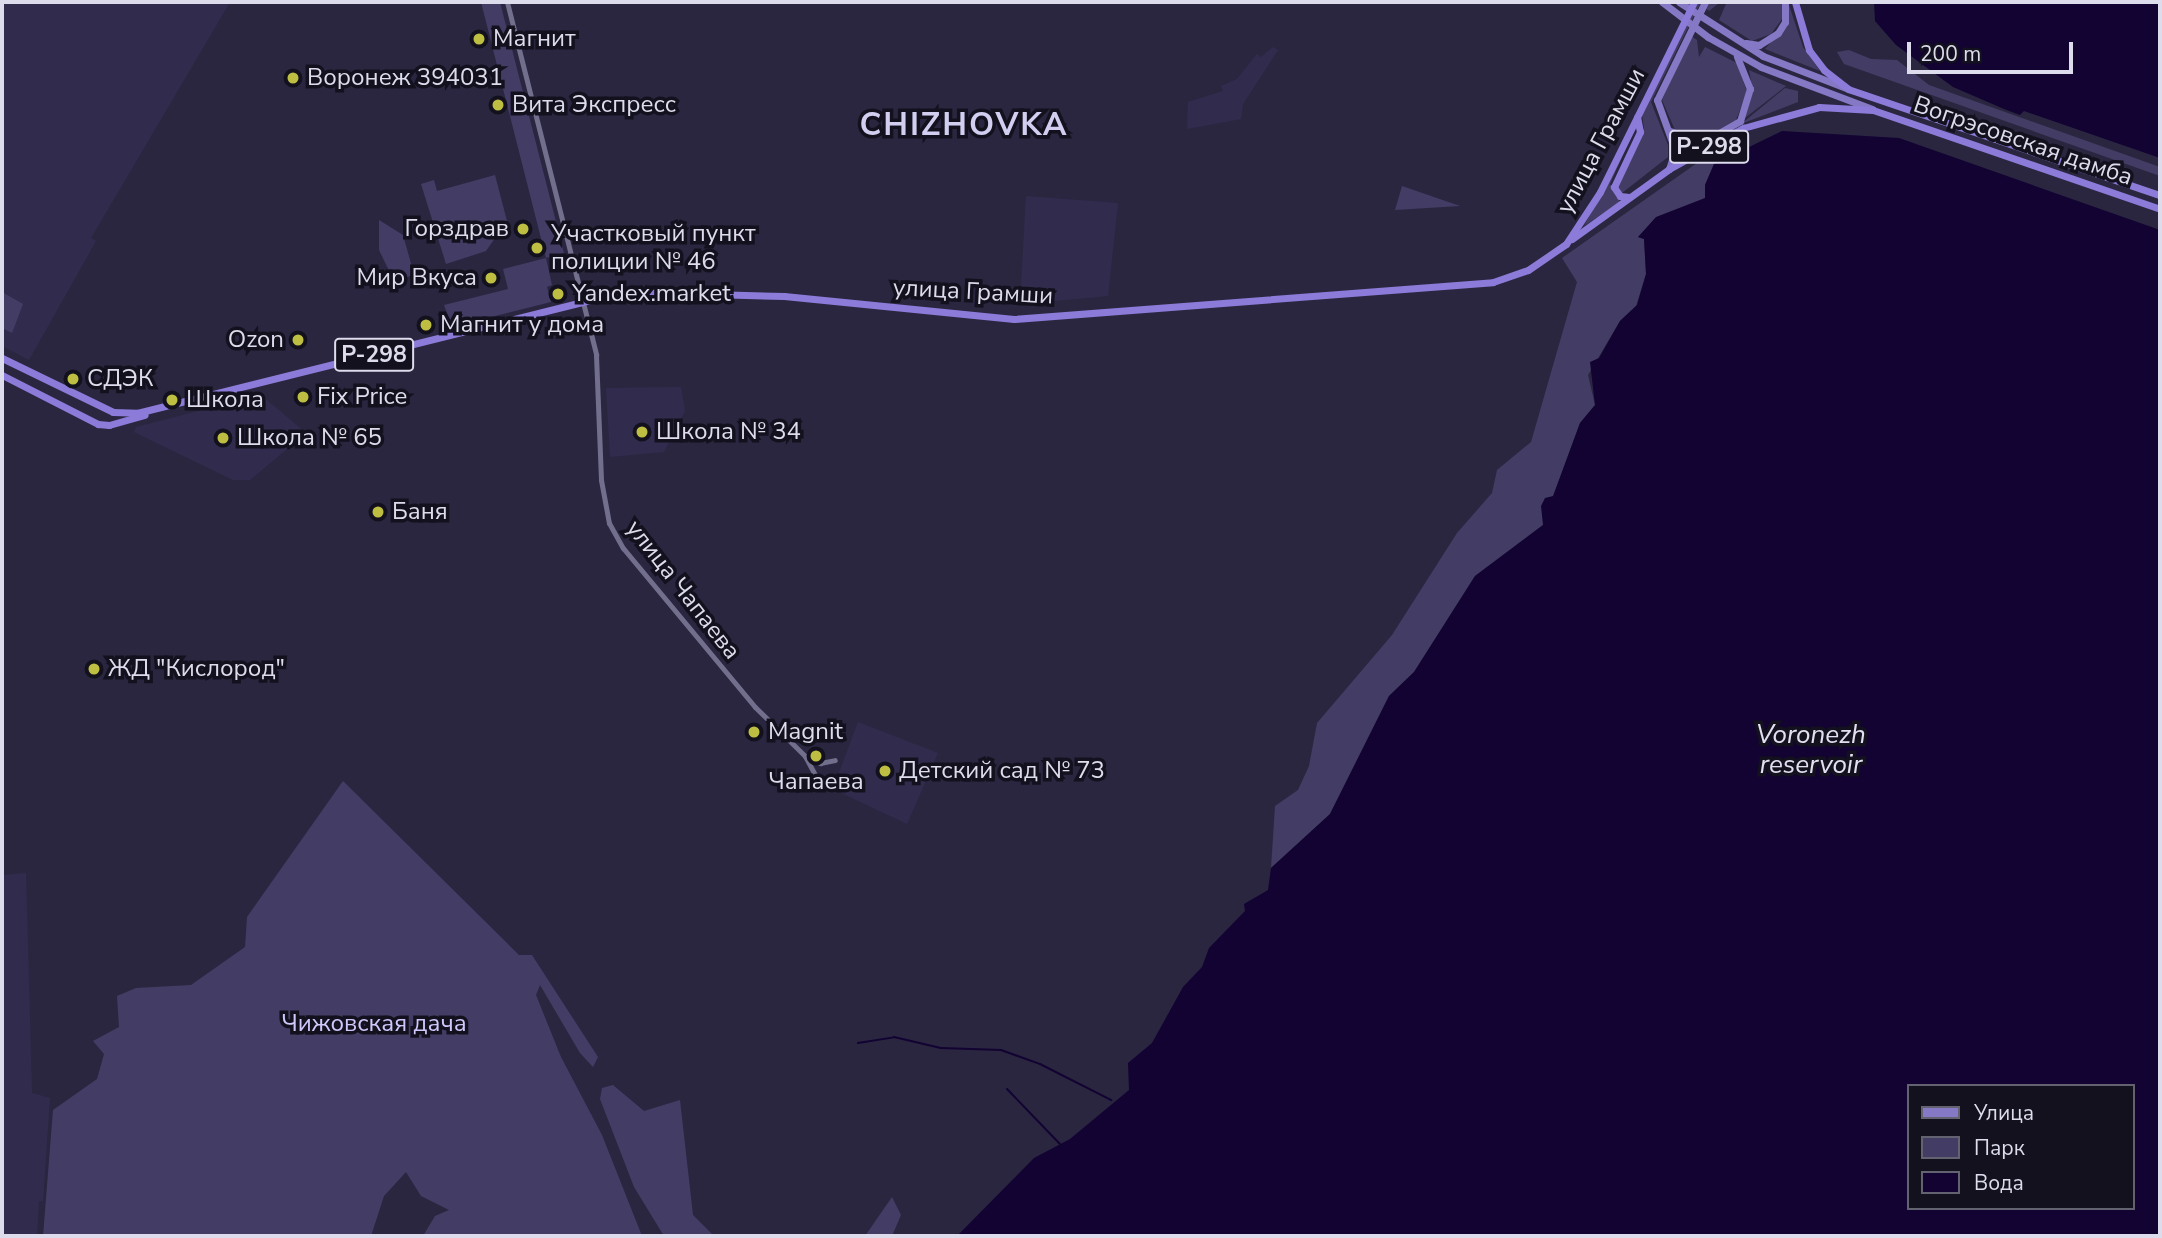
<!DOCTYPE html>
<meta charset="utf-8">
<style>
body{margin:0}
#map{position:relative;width:2162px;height:1238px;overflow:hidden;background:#2a2640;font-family:"Nunito Sans",sans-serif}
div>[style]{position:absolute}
.built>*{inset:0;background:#312c4d}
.green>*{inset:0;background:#433d65}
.water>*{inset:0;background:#120332}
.stream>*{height:2px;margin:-1px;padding:0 1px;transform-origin:1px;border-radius:1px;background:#120332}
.tertiary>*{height:5px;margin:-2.5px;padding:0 2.5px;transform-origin:2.5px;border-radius:2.5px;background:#726f8d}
.primary>*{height:7px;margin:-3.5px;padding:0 3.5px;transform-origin:3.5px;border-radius:3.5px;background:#8578c5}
.trunk>*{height:7px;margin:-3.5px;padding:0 3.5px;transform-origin:3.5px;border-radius:3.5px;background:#8c7bd8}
.dots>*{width:19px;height:19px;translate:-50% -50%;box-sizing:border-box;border:4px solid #12111d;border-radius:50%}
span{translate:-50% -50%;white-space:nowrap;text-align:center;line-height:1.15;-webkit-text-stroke:7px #12111d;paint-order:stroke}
.shield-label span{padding:2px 5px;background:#12111d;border:2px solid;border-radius:5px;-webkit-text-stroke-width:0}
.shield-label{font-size:23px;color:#dddced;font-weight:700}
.poi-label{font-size:24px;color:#dddced}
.left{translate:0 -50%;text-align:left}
.right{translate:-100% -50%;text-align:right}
.street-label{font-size:24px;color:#dddced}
.park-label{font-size:24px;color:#cec8fb}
.water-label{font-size:26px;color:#e1dff1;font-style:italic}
.district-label{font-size:32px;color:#d1cef0;font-weight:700;letter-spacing:2px}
.frame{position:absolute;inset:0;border:4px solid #dddced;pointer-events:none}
.legend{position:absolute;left:1907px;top:1084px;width:228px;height:126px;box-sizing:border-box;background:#12111d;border:2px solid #636270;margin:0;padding:9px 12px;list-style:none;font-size:21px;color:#dddced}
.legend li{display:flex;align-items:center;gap:14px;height:35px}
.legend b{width:35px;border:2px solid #636270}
.scale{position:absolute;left:1907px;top:42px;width:166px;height:32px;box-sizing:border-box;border:4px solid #dddced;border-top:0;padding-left:9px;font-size:21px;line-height:24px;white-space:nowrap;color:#dddced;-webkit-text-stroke:5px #12111d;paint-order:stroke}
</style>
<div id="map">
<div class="built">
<div style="clip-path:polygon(2px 2px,230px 2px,91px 238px,96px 241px,29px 360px,2px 346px)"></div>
<div style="clip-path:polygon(1273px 47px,1278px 50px,1243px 104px,1241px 119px,1187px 129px,1188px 102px,1223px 91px,1221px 86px,1237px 79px,1257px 54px,1261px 57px)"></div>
<div style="clip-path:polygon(1026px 196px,1118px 203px,1108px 296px,1020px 304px)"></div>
<div style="clip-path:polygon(681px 387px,685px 411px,664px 452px,610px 457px,606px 388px)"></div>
<div style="clip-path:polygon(261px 395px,306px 433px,250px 480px,233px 480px,134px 432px,136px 427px)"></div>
<div style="clip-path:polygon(858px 722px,938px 753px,907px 824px,833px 789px)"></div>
<div style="clip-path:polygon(26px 873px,32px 1093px,50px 1098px,43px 1201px,39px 1201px,37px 1236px,2px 1236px,2px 875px)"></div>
</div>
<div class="green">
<div style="clip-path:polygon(481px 2px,500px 2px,564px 253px,546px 258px,552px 285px,547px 287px,551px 302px,452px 327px,444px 305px,508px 289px,503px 269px,546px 258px)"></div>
<div style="clip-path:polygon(1697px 2px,1701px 2px,1651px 102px,1668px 145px,1668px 157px,1622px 193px,1617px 186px,1644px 128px,1642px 115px)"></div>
<div style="clip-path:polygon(1708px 2px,1782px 2px,1782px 19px,1771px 34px,1752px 41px,1719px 20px,1726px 4px,1719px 3px,1709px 11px,1705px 8px)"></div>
<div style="clip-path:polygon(1788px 2px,1803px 47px,1820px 71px,1765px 49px,1788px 22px)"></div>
<div style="clip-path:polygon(1691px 36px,1697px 40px,1699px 57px,1705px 47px,1737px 63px,1747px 92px,1736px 120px,1699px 140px,1675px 130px,1662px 100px)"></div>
<div style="clip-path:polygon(1849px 50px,1871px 59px,1897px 60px,1929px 85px,2160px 167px,2160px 176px,1844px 64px,1837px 52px)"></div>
<div style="clip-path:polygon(1749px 70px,1786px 86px,1745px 118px,1753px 91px)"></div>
<div style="clip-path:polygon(1785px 88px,1798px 91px,1798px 102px,1741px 124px)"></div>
<div style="clip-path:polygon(1633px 133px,1610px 184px,1620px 202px,1584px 226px)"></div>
<div style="clip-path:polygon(1707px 156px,1714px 164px,1705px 185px,1705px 198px,1638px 237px,1644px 239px,1646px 274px,1636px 306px,1620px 321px,1588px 375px,1595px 405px,1580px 423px,1543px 525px,1475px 576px,1414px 672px,1389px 696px,1330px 814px,1271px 868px,1275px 806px,1298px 790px,1309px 766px,1317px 723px,1392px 635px,1457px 533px,1492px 493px,1497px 470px,1531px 442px,1577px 282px,1562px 258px)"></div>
<div style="clip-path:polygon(495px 175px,507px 221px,486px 251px,446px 264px,421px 184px,434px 180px,437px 191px)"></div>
<div style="clip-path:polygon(1402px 186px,1460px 206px,1395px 210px)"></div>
<div style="clip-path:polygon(379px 220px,403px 235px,414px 274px,395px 283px,379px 250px)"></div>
<div style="clip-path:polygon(2px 292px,23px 304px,12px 333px,2px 328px)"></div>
<div style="clip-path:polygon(343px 781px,519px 955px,532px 955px,598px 1057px,593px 1067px,580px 1053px,540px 985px,536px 995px,561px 1057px,602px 1135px,642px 1236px,423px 1236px,435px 1216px,449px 1210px,421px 1196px,406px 1172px,384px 1196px,371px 1236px,43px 1236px,53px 1110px,97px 1079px,104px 1054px,93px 1041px,119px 1027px,117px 996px,136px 988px,191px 985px,245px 947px,247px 917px)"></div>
<div style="clip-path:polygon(613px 1085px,644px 1111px,680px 1100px,693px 1215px,714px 1236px,664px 1236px,634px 1187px,600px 1099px,602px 1088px)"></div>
<div style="clip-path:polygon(892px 1197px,901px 1215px,892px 1236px,865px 1236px)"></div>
</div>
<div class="water">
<div style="clip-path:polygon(1874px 2px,2160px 2px,2160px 158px,2024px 111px,2020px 115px,2004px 109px,1953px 87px,1896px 45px,1875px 21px)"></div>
<div style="clip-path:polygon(evenodd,1782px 131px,1899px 138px,2160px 230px,2160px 1236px,957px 1236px,1034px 1158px,1070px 1139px,1129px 1090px,1128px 1063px,1152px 1043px,1183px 987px,1202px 967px,1209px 948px,1245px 911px,1244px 904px,1268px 890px,1271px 868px,1330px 814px,1389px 696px,1414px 672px,1475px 576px,1543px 525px,1541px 506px,1545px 498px,1553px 496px,1580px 423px,1595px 405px,1590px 362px,1599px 358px,1620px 321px,1637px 305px,1646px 274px,1644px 239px,1638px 237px,1656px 217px,1705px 198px,1705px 185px,1714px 164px,1782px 131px,1908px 1086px,2132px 1086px,2132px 1208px,1908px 1208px,1908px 1086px)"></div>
</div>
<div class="stream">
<div style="left:858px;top:1043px;width:36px;rotate:-9deg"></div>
<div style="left:894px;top:1037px;width:48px;rotate:13.2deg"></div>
<div style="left:941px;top:1048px;width:60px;rotate:1.9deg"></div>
<div style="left:1001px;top:1050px;width:41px;rotate:19.7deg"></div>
<div style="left:1040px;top:1064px;width:80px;rotate:26.9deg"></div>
<div style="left:1007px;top:1089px;width:76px;rotate:46.1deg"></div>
</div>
<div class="tertiary">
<div style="left:507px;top:2px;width:364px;rotate:75.8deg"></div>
<div style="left:596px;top:355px;width:125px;rotate:87.7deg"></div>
<div style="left:601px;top:480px;width:44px;rotate:79.5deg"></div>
<div style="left:609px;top:523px;width:29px;rotate:61deg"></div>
<div style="left:623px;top:548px;width:207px;rotate:50.3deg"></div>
<div style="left:755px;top:707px;width:70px;rotate:44.4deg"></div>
<div style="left:805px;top:756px;width:17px;rotate:25deg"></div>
<div style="left:820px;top:763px;width:15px;rotate:-11deg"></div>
<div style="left:805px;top:756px;width:30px;rotate:62deg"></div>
</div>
<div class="primary">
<div style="left:1662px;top:2px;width:58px;rotate:37.3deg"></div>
<div style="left:1708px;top:37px;width:61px;rotate:29.5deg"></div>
<div style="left:1761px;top:67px;width:119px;rotate:20.7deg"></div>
<div style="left:1679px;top:2px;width:100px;rotate:32.7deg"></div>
<div style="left:1763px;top:56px;width:89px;rotate:21.1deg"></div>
<div style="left:1746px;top:43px;width:13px;rotate:9deg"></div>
<div style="left:1759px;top:45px;width:22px;rotate:-32deg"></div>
<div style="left:1778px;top:33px;width:13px;rotate:-58deg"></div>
<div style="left:1785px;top:22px;width:20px;rotate:-90deg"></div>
<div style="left:1670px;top:131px;width:33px;rotate:21deg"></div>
<div style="left:1701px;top:143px;width:45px;rotate:-29.4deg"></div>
<div style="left:1740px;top:121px;width:34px;rotate:-73deg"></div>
<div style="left:1750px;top:89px;width:35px;rotate:-112deg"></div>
<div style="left:1669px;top:169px;width:20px;rotate:-72deg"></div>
<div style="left:1675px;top:150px;width:53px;rotate:-109.8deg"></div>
<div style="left:1657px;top:100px;width:109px;rotate:-63.9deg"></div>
</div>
<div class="trunk">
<div style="left:1795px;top:2px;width:50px;rotate:73.7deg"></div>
<div style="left:1809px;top:50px;width:25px;rotate:53deg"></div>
<div style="left:1824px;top:70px;width:31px;rotate:38deg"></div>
<div style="left:1848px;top:89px;width:330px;rotate:18.8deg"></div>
<div style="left:1629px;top:197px;width:9px;rotate:-174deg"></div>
<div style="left:1620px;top:196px;width:11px;rotate:-124deg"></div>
<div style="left:1614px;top:187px;width:61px;rotate:-64.7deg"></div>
<div style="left:1640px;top:132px;width:15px;rotate:-101deg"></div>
<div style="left:1572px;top:239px;width:120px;rotate:-35.8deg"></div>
<div style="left:1669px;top:169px;width:85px;rotate:-29deg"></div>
<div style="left:1743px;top:128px;width:79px;rotate:-15.4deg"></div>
<div style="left:1819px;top:107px;width:54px;rotate:3.2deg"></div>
<div style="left:1873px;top:110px;width:304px;rotate:19deg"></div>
<div style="left:2px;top:358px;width:123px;rotate:25.9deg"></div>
<div style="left:113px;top:412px;width:24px;rotate:2deg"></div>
<div style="left:137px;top:413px;width:462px;rotate:-14deg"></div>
<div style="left:585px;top:301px;width:53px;rotate:-9.8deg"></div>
<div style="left:637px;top:292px;width:147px;rotate:1.6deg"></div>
<div style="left:784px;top:296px;width:231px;rotate:5.7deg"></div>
<div style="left:1014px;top:319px;width:480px;rotate:-4.4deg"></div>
<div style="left:1493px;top:282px;width:37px;rotate:-19deg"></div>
<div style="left:1528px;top:270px;width:46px;rotate:-34.4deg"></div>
<div style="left:1566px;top:244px;width:62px;rotate:-56.8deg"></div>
<div style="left:1600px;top:192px;width:212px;rotate:-63.7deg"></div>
<div style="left:2px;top:375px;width:108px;rotate:27deg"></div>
<div style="left:98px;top:424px;width:11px;rotate:5deg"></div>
<div style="left:109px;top:425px;width:37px;rotate:-16deg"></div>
</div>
<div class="dots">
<div style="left:479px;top:39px;background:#bebf42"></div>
<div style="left:293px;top:78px;background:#bebf42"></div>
<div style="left:498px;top:105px;background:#bebf42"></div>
<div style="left:523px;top:229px;background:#bebf42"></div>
<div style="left:537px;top:248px;background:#bebf42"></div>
<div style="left:491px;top:278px;background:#bebf42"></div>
<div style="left:558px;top:294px;background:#bebf42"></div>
<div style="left:426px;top:325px;background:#bebf42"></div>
<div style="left:298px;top:340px;background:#bebf42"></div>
<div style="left:73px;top:379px;background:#bebf42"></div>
<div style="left:303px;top:397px;background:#bebf42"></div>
<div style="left:172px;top:400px;background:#bebf42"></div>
<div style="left:642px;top:432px;background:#bebf42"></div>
<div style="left:223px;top:438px;background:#bebf42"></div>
<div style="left:378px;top:512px;background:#bebf42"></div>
<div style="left:94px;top:669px;background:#bebf42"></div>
<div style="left:754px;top:732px;background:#bebf42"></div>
<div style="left:816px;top:756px;background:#bebf42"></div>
<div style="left:885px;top:771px;background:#bebf42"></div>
</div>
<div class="shield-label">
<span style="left:1709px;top:147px">Р-298</span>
<span style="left:374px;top:355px">Р-298</span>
</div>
<div class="poi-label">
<span class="left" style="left:493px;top:39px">Магнит</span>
<span class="left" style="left:307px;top:78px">Воронеж 394031</span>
<span class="left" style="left:512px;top:105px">Вита Экспресс</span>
<span class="right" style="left:509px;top:229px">Горздрав</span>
<span class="left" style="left:551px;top:248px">Участковый пункт<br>полиции № 46</span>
<span class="right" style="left:477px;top:278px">Мир Вкуса</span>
<span class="left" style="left:572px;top:294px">Yandex.market</span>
<span class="left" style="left:440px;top:325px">Магнит у дома</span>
<span class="right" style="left:284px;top:340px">Ozon</span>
<span class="left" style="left:87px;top:379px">СДЭК</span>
<span class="left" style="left:317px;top:397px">Fix Price</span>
<span class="left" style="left:186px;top:400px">Школа</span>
<span class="left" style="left:656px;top:432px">Школа № 34</span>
<span class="left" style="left:237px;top:438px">Школа № 65</span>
<span class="left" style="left:392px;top:512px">Баня</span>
<span class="left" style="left:108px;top:669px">ЖД "Кислород"</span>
<span class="left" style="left:768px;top:732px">Magnit</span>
<span class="left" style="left:899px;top:771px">Детский сад № 73</span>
<span style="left:816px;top:782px">Чапаева</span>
</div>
<div class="street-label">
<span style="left:1601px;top:141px;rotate:-62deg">улица Грамши</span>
<span style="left:2023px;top:141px;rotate:19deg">Вогрэсовская дамба</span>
<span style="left:973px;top:292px;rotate:3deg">улица Грамши</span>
<span style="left:683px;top:590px;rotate:52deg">улица Чапаева</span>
</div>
<div class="park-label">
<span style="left:374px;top:1024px">Чижовская дача</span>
</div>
<div class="water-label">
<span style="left:1811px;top:750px">Voronezh<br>reservoir</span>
</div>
<div class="district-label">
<span style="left:964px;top:125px">CHIZHOVKA</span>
</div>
<div class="frame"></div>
<ul class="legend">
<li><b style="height:9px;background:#8578c5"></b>Улица</li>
<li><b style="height:19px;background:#433d65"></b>Парк</li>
<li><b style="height:19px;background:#120332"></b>Вода</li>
</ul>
<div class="scale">200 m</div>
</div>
